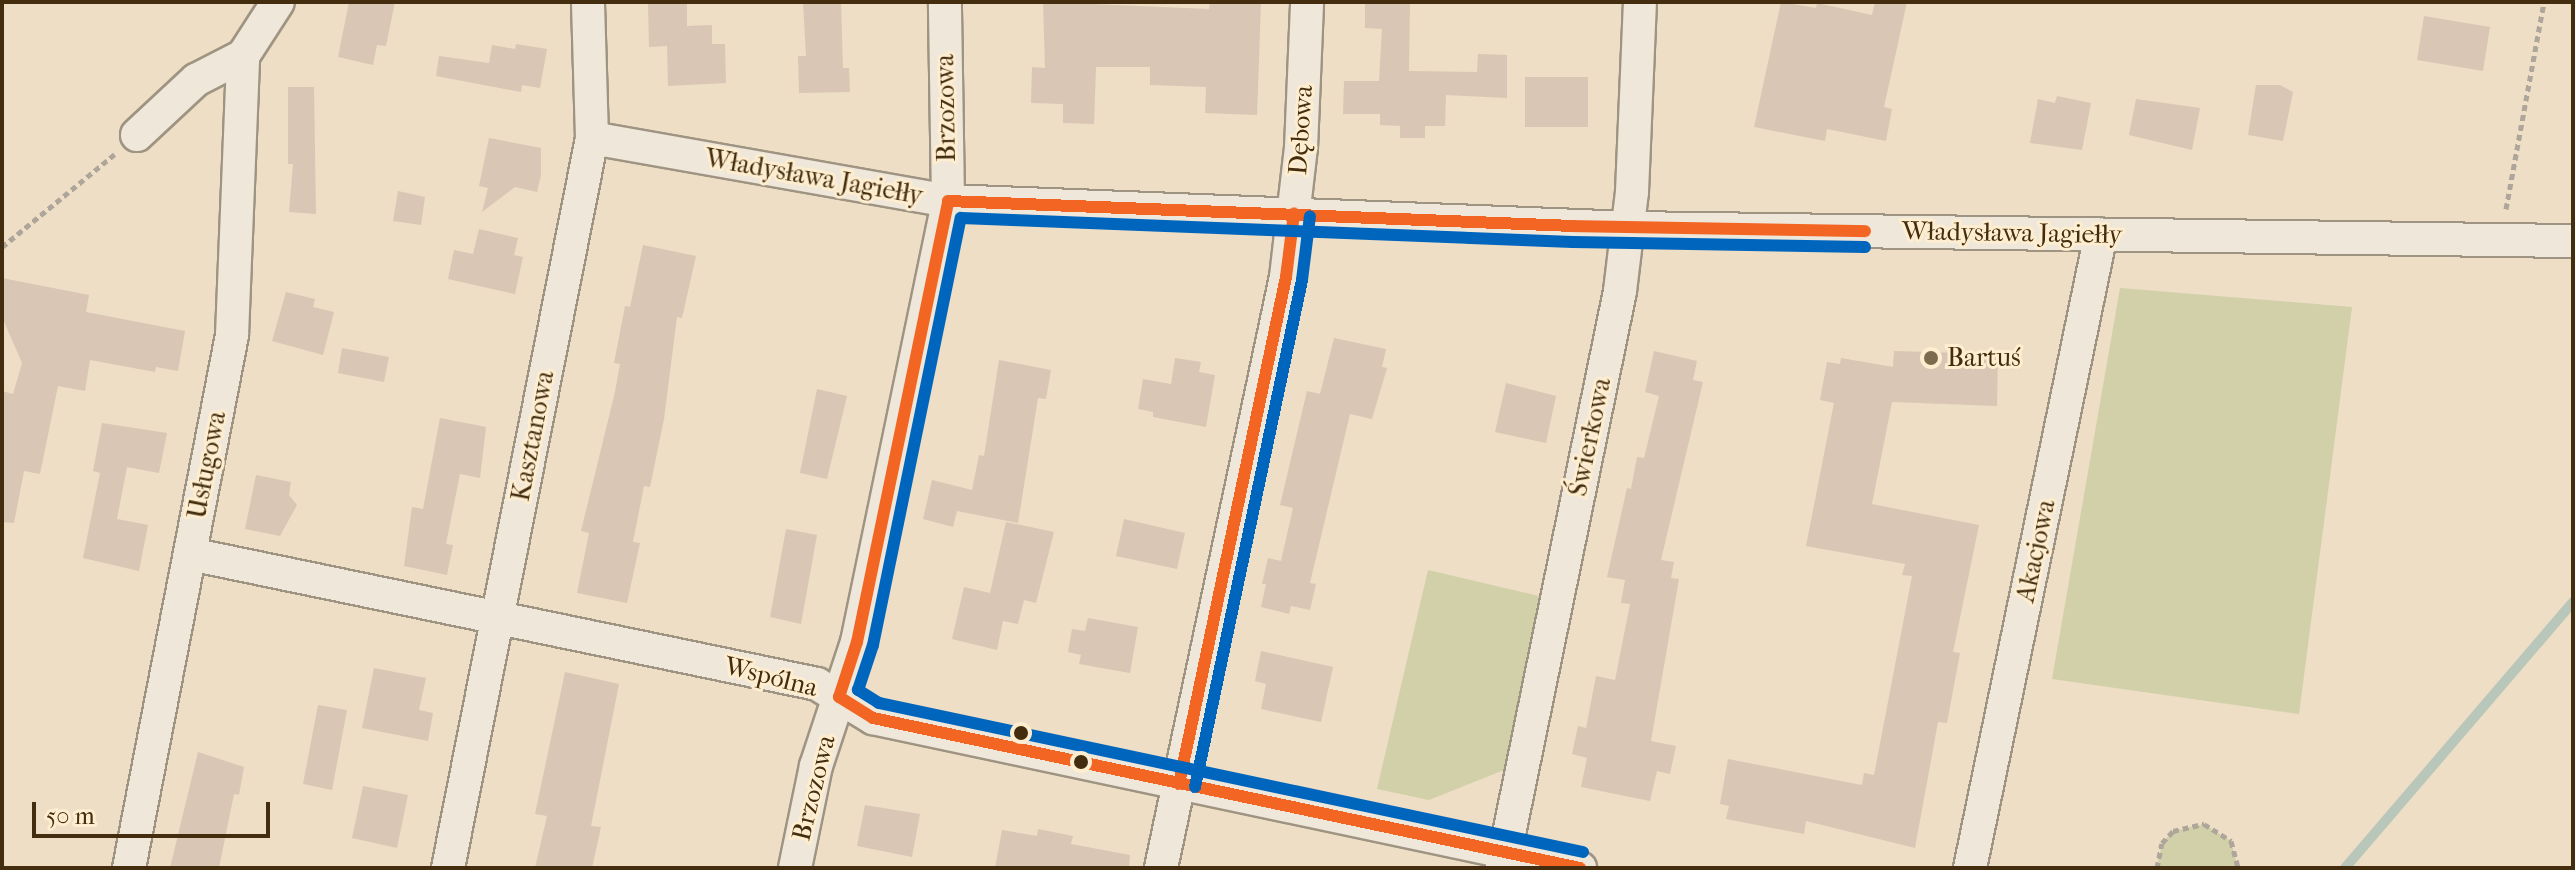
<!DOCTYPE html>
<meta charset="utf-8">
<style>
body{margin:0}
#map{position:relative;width:2575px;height:870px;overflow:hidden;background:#eddec5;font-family:"IM FELL French Canon",serif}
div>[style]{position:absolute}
.green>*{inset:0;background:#d1d0a9}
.stream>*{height:10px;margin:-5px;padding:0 5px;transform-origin:5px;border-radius:5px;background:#b8c7b9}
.building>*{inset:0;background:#d9c6b4}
.path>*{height:5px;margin-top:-2.5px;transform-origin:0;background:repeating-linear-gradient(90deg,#aea69a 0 6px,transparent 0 10px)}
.roads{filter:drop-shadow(2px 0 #9f9482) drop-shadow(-2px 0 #9f9482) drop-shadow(0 2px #9f9482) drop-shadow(0 -2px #9f9482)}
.minor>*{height:32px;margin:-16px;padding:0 16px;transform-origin:16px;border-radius:16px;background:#efe7da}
.bus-1>*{height:12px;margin:-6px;padding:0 6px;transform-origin:6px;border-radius:6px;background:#f26522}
.bus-2>*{height:12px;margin:-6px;padding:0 6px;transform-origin:6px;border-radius:6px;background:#0065bd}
.dots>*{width:22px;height:22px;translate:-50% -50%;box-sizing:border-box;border:4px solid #feedcf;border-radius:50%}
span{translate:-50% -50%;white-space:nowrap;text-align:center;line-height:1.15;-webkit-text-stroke:6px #feedcf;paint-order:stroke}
.street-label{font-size:26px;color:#432d0e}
.poi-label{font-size:26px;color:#432d0e}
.left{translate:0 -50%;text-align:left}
.frame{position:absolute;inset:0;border:4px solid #432d0e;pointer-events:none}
.scale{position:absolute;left:32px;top:802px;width:238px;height:36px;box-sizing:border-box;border:4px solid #432d0e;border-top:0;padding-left:10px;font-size:24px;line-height:28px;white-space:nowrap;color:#432d0e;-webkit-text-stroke:6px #feedcf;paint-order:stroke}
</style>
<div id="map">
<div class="green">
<div style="clip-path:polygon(2120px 288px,2352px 307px,2299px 714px,2052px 679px)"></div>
<div style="clip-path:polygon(1428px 570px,1539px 596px,1504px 770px,1429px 800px,1377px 789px)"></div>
<div style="clip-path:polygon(2204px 824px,2231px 841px,2238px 868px,2157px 868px,2162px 843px,2173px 831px)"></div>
</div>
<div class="stream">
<div style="left:2345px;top:868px;width:350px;rotate:-49.4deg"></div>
</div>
<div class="building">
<div style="clip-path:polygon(349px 2px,395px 2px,386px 46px,377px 45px,373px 65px,338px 57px)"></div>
<div style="clip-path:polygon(648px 2px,687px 2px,687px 26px,712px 25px,712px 44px,725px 44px,726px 83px,668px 86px,667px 46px,649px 47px)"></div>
<div style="clip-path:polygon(803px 2px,841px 2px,843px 68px,849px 68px,850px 92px,799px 93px,798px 56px,806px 56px)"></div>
<div style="clip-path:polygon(1043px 2px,1209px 9px,1210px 2px,1261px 2px,1257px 115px,1205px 113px,1206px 87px,1150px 85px,1150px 67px,1096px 67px,1094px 124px,1063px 123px,1063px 104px,1031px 103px,1032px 67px,1045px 68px)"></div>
<div style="clip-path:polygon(1365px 2px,1410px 2px,1409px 71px,1477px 72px,1478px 54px,1507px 55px,1507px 98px,1446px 95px,1445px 126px,1425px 126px,1425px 138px,1400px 138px,1400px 126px,1380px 125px,1380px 114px,1343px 114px,1344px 81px,1379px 81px,1382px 29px,1365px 28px)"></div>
<div style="clip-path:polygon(1781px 2px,1816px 8px,1817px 3px,1872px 15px,1875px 2px,1907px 2px,1884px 107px,1892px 109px,1886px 141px,1827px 129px,1825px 141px,1754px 127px)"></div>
<div style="clip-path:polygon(2424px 16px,2490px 27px,2483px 71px,2417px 60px)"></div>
<div style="clip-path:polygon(516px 44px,547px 49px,540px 88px,522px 85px,521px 92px,436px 76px,439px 56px,489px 63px,492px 45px,515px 49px)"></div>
<div style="clip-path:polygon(1525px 77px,1588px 77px,1588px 127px,1525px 127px)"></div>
<div style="clip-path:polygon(2256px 85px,2280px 85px,2293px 92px,2283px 141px,2248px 135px)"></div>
<div style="clip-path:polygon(288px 87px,314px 87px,316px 214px,289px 212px,293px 164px,288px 164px)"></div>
<div style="clip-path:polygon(2057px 96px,2091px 103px,2082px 150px,2030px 143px,2038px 99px,2055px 103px)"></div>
<div style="clip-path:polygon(2136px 99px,2200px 108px,2192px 150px,2129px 135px)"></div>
<div style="clip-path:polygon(489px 138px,541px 148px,541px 175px,537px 192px,515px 187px,482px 212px,488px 188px,479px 186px)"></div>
<div style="clip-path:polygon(398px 191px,425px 197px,421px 225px,393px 221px)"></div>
<div style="clip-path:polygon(479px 229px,518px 238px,514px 255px,523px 257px,515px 294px,448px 279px,454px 250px,473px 254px)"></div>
<div style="clip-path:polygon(643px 245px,696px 256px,682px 318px,677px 317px,664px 419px,650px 487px,644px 486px,633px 542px,640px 543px,627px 603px,577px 593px,589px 533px,581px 531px,615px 392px,620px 364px,614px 363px,625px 306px,630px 307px)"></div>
<div style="clip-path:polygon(2px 278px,89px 295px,86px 312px,185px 331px,178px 371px,156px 367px,155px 372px,90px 360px,85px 391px,58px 386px,40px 474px,24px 471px,14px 523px,2px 522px,2px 391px,13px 394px,22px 363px,2px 317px)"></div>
<div style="clip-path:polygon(286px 292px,315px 299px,313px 307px,334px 312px,323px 355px,272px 341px)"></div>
<div style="clip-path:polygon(1334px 338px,1386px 349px,1382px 367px,1387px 368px,1372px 419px,1350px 414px,1310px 583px,1316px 584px,1310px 610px,1291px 606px,1289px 614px,1261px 607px,1266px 584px,1262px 584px,1268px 558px,1281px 561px,1293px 508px,1280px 505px,1307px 391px,1320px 394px)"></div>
<div style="clip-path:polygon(342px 348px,389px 357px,384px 382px,338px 373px)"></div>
<div style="clip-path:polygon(1654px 351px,1697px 361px,1693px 380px,1703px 382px,1661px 560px,1674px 562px,1671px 578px,1679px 579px,1651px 741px,1676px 746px,1670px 774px,1657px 771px,1650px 801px,1581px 787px,1587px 758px,1572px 754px,1578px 726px,1586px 728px,1596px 676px,1615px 680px,1630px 604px,1621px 603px,1625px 580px,1607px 577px,1627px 488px,1631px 489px,1637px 457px,1644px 458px,1659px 396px,1645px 392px)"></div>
<div style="clip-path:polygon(1894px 351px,1998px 354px,1997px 406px,1892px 402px,1872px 504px,1979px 525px,1953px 652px,1960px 653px,1947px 723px,1938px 722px,1915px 848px,1806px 821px,1804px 834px,1726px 819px,1729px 806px,1720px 804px,1728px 759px,1862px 785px,1864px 773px,1874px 775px,1912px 576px,1902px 575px,1905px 564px,1806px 546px,1834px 403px,1820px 400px,1827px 362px,1840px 364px,1841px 358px,1893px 367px)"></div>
<div style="clip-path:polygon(1175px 358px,1201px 362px,1199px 372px,1215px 375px,1206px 427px,1153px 417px,1153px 412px,1138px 409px,1143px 379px,1171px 384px)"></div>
<div style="clip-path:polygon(999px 360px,1051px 370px,1046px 399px,1038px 398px,1018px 523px,957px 511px,953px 527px,923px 519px,932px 480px,972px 490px,979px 455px,984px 456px)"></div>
<div style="clip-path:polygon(1506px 383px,1556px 396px,1546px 443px,1495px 432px)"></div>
<div style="clip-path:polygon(817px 389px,847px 396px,827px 479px,800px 473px)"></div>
<div style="clip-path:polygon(440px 418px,486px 427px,480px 478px,460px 474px,446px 544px,453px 545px,447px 575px,404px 566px,412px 507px,423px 509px)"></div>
<div style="clip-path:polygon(102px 423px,167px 433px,159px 473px,127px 467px,117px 519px,148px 525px,139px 571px,83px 558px,100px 473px,93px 471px)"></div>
<div style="clip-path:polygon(256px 475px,291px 482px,289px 495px,297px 505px,280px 536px,245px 529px)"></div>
<div style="clip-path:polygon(1124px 519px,1185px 533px,1177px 569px,1116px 556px)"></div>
<div style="clip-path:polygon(1006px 522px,1054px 532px,1036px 603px,1024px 600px,1018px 624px,1003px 621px,997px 650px,952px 639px,964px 587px,990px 593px)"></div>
<div style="clip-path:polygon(786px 529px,817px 535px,801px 624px,770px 617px)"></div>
<div style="clip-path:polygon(1088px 618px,1138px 627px,1130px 673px,1079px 664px,1081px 655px,1068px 652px,1072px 629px,1085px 631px)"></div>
<div style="clip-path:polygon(1261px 651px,1333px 667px,1321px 722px,1261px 709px,1266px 684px,1255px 681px)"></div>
<div style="clip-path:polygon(374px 668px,426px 678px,419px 710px,433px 713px,428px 741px,362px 728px)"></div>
<div style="clip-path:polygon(565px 672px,619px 684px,591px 826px,601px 827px,592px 868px,535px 868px,547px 816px,535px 814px)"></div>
<div style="clip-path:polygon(318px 705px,347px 710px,332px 790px,303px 784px)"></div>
<div style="clip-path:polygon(198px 752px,244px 767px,239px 795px,234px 794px,219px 868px,170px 868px)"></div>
<div style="clip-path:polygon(363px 786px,408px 795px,397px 848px,352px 838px)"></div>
<div style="clip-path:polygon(865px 805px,920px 814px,912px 857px,857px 846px)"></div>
<div style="clip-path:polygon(1038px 829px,1073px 836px,1071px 844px,1130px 855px,1129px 868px,995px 868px,1002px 830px,1037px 836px)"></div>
</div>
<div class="path">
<div style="left:2506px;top:209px;width:210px;rotate:-79.6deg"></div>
<div style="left:2px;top:247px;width:146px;rotate:-39.5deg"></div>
<div style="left:2157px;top:868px;width:25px;rotate:-79deg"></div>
<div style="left:2162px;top:843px;width:16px;rotate:-47deg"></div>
<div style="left:2173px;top:831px;width:32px;rotate:-13deg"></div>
<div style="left:2204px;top:824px;width:32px;rotate:32deg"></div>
<div style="left:2231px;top:841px;width:28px;rotate:75deg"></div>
</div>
<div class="roads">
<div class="minor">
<div style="left:137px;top:135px;width:81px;rotate:-43deg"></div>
<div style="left:196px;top:80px;width:53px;rotate:-27.1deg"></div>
<div style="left:592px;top:138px;width:362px;rotate:10deg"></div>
<div style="left:948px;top:201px;width:681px;rotate:2.27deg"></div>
<div style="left:1628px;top:228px;width:945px;rotate:0.79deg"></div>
<div style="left:190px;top:554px;width:640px;rotate:11.71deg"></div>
<div style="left:817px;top:684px;width:66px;rotate:31.3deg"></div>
<div style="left:873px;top:718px;width:723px;rotate:11.98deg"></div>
<div style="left:129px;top:868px;width:543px;rotate:-79.06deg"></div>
<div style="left:232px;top:335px;width:279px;rotate:-87.7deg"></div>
<div style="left:243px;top:56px;width:64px;rotate:-57.1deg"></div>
<div style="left:448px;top:868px;width:744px;rotate:-78.84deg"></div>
<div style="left:592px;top:138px;width:136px;rotate:-91.7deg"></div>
<div style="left:795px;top:868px;width:104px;rotate:-78.4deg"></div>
<div style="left:816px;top:766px;width:131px;rotate:-71.7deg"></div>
<div style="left:857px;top:642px;width:450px;rotate:-78.3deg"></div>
<div style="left:948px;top:201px;width:199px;rotate:-90.9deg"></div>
<div style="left:1161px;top:868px;width:604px;rotate:-78.06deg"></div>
<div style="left:1286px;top:277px;width:130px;rotate:-83.4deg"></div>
<div style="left:1301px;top:148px;width:146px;rotate:-87.6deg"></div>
<div style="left:1502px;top:868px;width:589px;rotate:-78.44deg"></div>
<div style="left:1620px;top:291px;width:100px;rotate:-83.1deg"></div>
<div style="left:1632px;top:192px;width:190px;rotate:-87.6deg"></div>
<div style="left:1970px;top:868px;width:647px;rotate:-78.33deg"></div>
</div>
</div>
<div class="bus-1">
<div style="left:1179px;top:784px;width:518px;rotate:-78.08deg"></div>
<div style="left:1286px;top:277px;width:64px;rotate:-82.8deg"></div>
<div style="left:1580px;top:868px;width:723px;rotate:-168.02deg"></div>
<div style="left:873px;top:718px;width:40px;rotate:-148deg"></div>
<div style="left:839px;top:697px;width:58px;rotate:-71.9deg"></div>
<div style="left:857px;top:642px;width:450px;rotate:-78.3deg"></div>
<div style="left:948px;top:201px;width:626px;rotate:2.29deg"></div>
<div style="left:1574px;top:226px;width:291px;rotate:1deg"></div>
</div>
<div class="bus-2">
<div style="left:1195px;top:787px;width:518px;rotate:-78.08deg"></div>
<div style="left:1302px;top:280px;width:64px;rotate:-82.9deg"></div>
<div style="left:1583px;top:852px;width:720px;rotate:-168.05deg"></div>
<div style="left:879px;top:703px;width:25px;rotate:-148deg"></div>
<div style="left:858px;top:690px;width:47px;rotate:-71.6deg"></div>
<div style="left:873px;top:645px;width:436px;rotate:-78.4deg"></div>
<div style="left:961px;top:218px;width:612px;rotate:2.25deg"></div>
<div style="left:1573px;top:242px;width:292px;rotate:1deg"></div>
</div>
<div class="dots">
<div style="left:1931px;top:358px;background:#7e6b4e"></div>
<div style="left:1021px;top:733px;background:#432d0e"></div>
<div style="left:1081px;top:762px;background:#432d0e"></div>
</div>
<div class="street-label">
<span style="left:946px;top:108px;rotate:-91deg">Brzozowa</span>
<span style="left:1301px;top:130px;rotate:-86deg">Dębowa</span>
<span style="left:814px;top:177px;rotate:10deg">Władysława Jagiełły</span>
<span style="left:2012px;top:233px;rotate:1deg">Władysława Jagiełły</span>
<span style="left:533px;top:436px;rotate:-79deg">Kasztanowa</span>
<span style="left:1590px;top:437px;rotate:-78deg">Świerkowa</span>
<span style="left:207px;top:465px;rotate:-79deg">Usługowa</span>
<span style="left:2036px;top:551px;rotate:-78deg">Akacjowa</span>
<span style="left:771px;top:677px;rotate:14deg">Wspólna</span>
<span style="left:814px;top:788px;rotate:-76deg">Brzozowa</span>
</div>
<div class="poi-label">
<span class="left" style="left:1947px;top:358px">Bartuś</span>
</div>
<div class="frame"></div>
<div class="scale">50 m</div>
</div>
